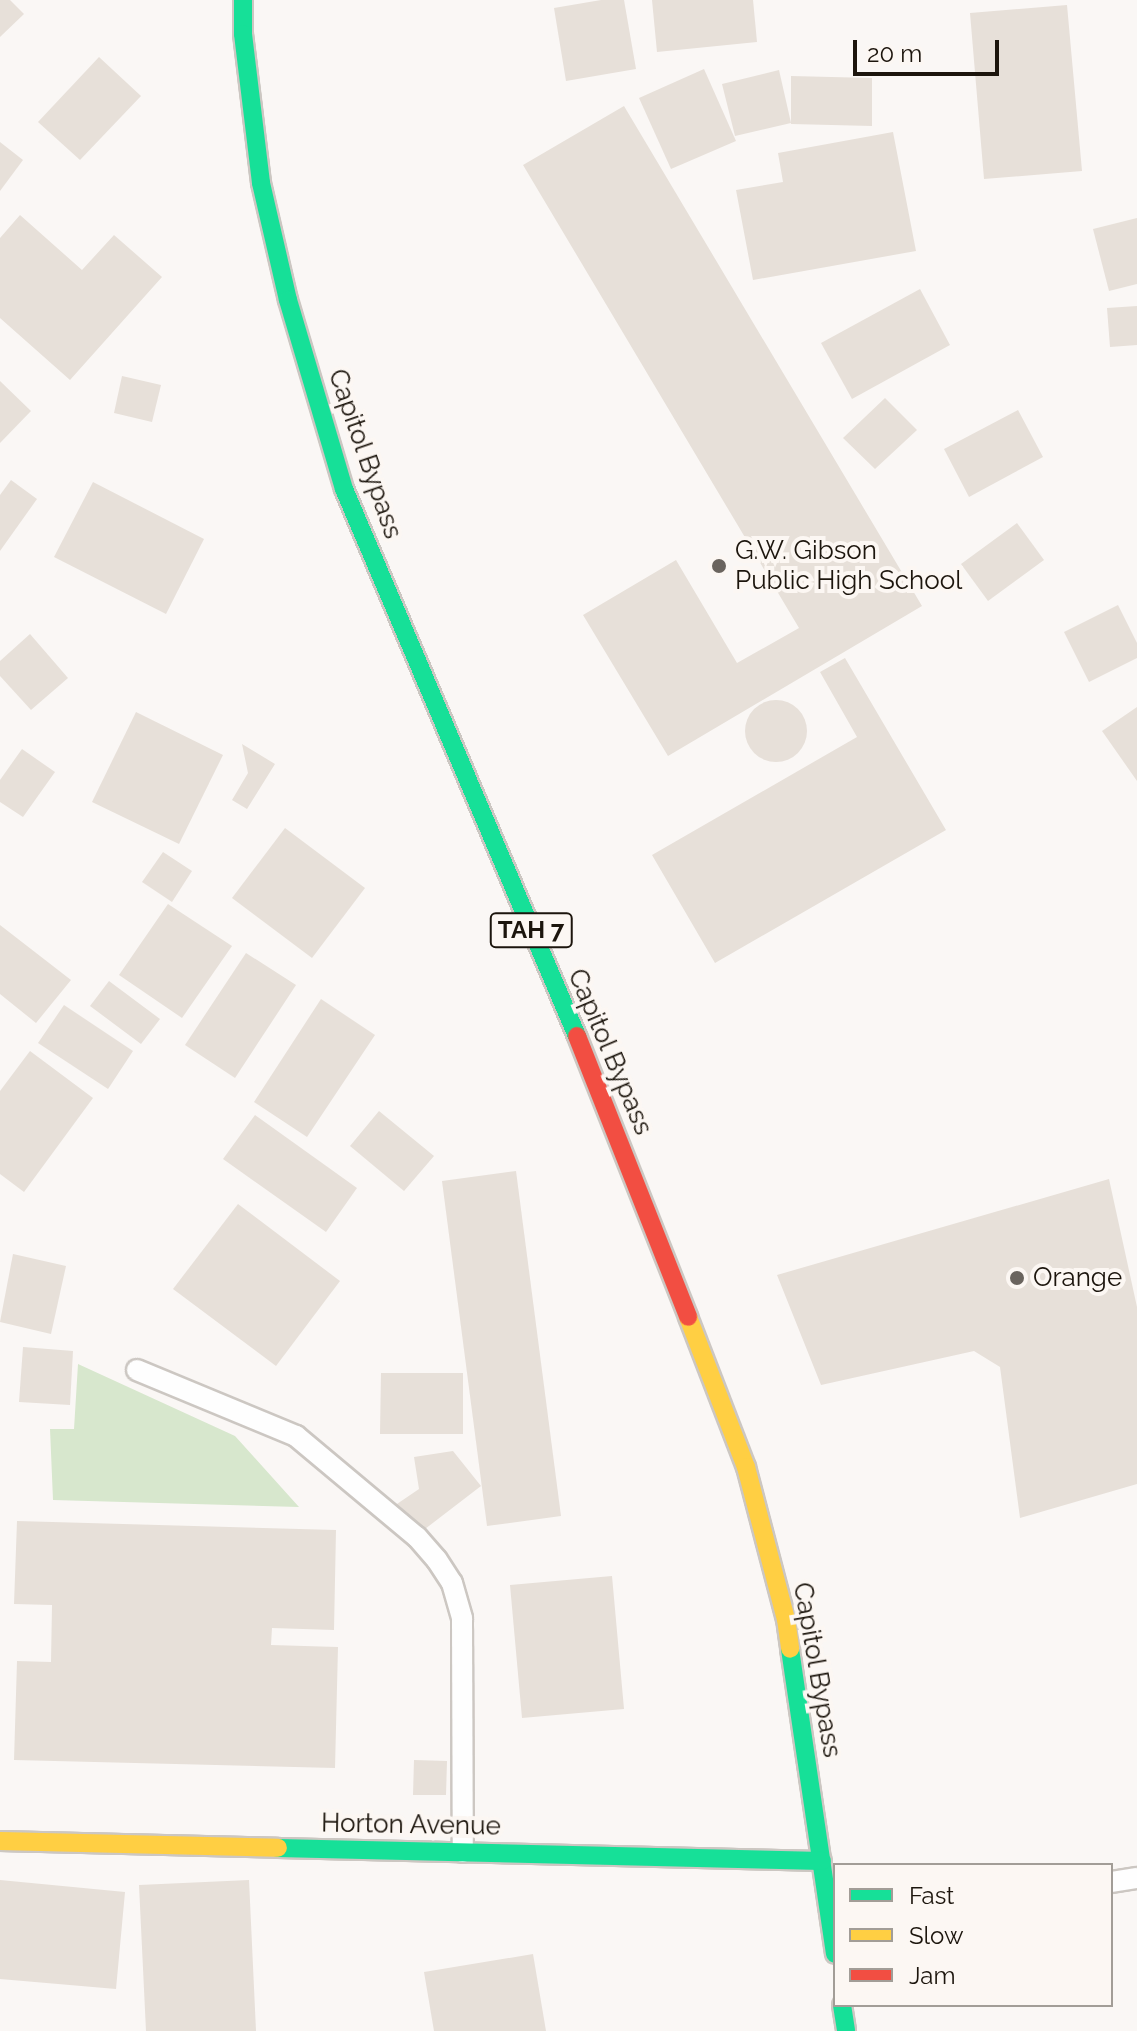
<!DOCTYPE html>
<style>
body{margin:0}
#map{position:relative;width:1137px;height:2031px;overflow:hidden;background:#faf7f5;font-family:Raleway,sans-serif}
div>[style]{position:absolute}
.green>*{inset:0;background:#d7e7cd}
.building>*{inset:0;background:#e7e0d9}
.round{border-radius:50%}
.roads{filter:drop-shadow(2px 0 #ccc7c2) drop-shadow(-2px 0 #ccc7c2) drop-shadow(0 2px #ccc7c2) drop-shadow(0 -2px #ccc7c2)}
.lane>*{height:20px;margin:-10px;padding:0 10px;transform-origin:10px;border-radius:10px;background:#fefefe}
.fast>*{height:18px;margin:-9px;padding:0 9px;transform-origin:9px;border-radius:9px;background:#16e098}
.slow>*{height:18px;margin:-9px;padding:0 9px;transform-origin:9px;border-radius:9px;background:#ffcf43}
.jam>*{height:18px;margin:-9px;padding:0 9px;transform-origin:9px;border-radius:9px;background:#f24e42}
.dots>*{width:22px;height:22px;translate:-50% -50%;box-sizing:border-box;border:4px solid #fcf7f3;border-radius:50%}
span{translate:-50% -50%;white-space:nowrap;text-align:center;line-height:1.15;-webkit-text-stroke:8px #fcf7f3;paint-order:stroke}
.shield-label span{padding:2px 6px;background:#fcf7f3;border:2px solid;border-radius:6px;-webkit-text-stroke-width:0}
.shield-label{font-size:24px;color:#1c150d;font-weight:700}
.street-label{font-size:26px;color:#1c150d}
.poi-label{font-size:26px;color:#1c150d}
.left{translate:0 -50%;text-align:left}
.legend{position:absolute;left:833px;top:1863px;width:280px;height:144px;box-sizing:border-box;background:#fcf7f3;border:2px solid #a29d97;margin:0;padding:10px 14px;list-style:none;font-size:24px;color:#1c150d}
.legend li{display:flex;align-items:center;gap:16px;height:40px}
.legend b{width:40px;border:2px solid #a29d97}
.scale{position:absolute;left:853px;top:40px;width:146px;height:36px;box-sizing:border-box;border:4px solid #1c150d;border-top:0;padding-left:10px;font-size:24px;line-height:28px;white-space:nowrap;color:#1c150d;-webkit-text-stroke:6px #fcf7f3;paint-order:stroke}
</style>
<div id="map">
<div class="green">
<div style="clip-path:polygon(78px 1364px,235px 1436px,299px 1507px,53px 1500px,50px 1429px,74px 1429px)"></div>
</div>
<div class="building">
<div style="clip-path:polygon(0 0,10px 0,24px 14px,0 37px)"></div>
<div style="clip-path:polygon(601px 0,624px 0,636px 69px,566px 81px,554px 8px)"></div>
<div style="clip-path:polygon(652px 0,753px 0,757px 42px,657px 52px)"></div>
<div style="clip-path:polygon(1067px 5px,1082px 171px,984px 179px,970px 13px)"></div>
<div style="clip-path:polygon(99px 57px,141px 96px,80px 160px,38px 122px)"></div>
<div style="clip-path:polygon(704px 69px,736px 141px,671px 169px,639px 98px)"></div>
<div style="clip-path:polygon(779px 70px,791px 123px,735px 136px,722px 84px)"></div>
<div style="clip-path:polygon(791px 76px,872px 78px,872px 126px,791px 124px)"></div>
<div style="clip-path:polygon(624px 106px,922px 606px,668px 756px,583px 615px,676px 560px,737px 663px,799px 628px,523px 165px)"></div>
<div style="clip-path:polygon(893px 132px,916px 251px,753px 280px,736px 190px,783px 182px,778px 153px)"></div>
<div style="clip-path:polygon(0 142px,23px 160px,0 191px)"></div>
<div style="clip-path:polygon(20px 215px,82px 270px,114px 235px,162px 277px,70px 380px,0 318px,0 238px)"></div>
<div style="clip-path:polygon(1137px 218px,1137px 284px,1109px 291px,1093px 229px)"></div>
<div style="clip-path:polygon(920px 289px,950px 345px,852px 399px,821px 343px)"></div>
<div style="clip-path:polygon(1137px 306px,1137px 345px,1110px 347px,1107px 308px)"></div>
<div style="clip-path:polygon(122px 376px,161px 385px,152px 422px,114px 413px)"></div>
<div style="clip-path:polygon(0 381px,31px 411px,0 443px)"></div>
<div style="clip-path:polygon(885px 398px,917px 430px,875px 469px,843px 438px)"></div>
<div style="clip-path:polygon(1018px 410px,1043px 457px,969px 497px,944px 449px)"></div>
<div style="clip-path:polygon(11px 480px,37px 499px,0 551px,0 495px)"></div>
<div style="clip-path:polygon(93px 482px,204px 539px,166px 614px,54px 557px)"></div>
<div style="clip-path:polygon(1017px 523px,1044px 560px,988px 601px,961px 564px)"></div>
<div style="clip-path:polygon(1118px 605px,1137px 643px,1137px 658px,1089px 682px,1064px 632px)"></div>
<div style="clip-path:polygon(30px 634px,68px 678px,31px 710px,0 676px,0 661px)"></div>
<div style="clip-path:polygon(845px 658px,946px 830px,715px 963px,652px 855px,857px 737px,820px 672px)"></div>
<div class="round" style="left:745px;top:700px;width:62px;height:62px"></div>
<div style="clip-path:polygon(1137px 707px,1137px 781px,1102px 731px)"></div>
<div style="clip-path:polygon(136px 712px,223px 755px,179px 844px,92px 802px)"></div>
<div style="clip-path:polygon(242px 744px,275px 764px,247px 809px,232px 800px,248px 773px)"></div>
<div style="clip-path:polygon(22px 749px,55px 772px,23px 817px,0 802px,0 780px)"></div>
<div style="clip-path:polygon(285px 828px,365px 888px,312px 958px,232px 898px)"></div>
<div style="clip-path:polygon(163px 852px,192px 871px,172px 902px,142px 882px)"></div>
<div style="clip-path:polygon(168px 904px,232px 946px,182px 1018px,119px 975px)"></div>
<div style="clip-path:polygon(0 925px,71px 980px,36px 1023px,0 994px)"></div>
<div style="clip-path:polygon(246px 953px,296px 985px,235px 1078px,185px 1045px)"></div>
<div style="clip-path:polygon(109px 981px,160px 1019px,141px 1044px,90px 1006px)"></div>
<div style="clip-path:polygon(321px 999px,375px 1035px,307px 1137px,254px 1102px)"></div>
<div style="clip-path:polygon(64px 1005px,133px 1051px,108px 1089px,38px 1043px)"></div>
<div style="clip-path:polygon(30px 1051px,93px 1098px,24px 1192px,0 1174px,0 1091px)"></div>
<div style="clip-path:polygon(379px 1111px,434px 1156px,404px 1191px,350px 1146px)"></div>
<div style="clip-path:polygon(255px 1115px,357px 1188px,326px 1232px,223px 1159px)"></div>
<div style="clip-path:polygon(516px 1171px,561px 1516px,487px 1526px,442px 1181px)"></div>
<div style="clip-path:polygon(1109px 1179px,1137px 1307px,1137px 1484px,1020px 1518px,1000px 1367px,974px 1351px,821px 1385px,777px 1275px)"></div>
<div style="clip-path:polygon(238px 1204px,340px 1281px,276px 1366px,173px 1289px)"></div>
<div style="clip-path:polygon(13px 1254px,66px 1266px,51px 1334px,0 1322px)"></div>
<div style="clip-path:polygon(23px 1347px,73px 1351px,70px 1405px,19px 1402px)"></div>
<div style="clip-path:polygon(381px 1373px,463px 1373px,463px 1434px,380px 1434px)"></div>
<div style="clip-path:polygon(453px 1451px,481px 1486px,425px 1529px,394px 1506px,419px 1489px,414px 1457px)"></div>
<div style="clip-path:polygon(17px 1521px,336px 1530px,334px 1630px,272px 1628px,271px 1645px,338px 1647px,335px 1768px,14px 1760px,17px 1661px,51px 1662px,52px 1605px,14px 1604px)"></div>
<div style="clip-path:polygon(612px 1576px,624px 1709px,522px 1718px,510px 1585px)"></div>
<div style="clip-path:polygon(414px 1760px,447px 1761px,446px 1795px,413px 1795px)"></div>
<div style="clip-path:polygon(0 1880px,125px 1892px,116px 1989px,0 1979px)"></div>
<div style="clip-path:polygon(249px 1880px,256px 2031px,146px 2031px,139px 1885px)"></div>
<div style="clip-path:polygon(533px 1954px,546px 2031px,434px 2031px,424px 1972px)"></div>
</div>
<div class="roads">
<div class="lane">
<div style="left:137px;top:1370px;width:172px;rotate:22.5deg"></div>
<div style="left:296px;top:1436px;width:158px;rotate:39.9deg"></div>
<div style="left:417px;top:1537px;width:30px;rotate:49deg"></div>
<div style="left:437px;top:1560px;width:27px;rotate:57deg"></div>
<div style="left:452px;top:1583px;width:37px;rotate:74deg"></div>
<div style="left:462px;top:1619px;width:233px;rotate:89.8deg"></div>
<div style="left:1111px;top:1882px;width:26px;rotate:-9deg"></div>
</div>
<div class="fast">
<div style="left:243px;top:0;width:34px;rotate:90deg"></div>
<div style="left:243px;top:34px;width:150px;rotate:83.1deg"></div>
<div style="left:261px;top:183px;width:120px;rotate:77deg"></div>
<div style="left:288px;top:300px;width:197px;rotate:73.5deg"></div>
<div style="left:344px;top:489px;width:595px;rotate:66.93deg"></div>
<div style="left:790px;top:1649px;width:308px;rotate:81.6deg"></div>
<div style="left:278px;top:1848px;width:544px;rotate:1.37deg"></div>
<div style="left:842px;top:2005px;width:26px;rotate:81deg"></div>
</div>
<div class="slow">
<div style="left:688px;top:1317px;width:161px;rotate:68.9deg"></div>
<div style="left:746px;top:1467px;width:157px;rotate:75.3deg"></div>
<div style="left:786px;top:1619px;width:30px;rotate:82deg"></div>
<div style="left:0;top:1841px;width:278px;rotate:1.4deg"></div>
</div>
<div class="jam">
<div style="left:577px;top:1036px;width:302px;rotate:68.4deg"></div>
</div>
</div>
<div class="dots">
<div style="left:719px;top:566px;background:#6a645e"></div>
<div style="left:1017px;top:1278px;background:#6a645e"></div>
</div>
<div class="shield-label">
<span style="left:531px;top:930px">TAH 7</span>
</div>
<div class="street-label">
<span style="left:365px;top:454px;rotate:71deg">Capitol Bypass</span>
<span style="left:610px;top:1052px;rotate:67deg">Capitol Bypass</span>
<span style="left:817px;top:1670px;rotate:80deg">Capitol Bypass</span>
<span style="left:411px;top:1825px;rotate:1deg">Horton Avenue</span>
</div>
<div class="poi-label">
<span class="left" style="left:735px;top:566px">G.W. Gibson<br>Public High School</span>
<span class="left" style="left:1033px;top:1278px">Orange</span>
</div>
<ul class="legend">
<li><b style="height:10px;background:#16e098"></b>Fast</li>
<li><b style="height:10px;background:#ffcf43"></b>Slow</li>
<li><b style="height:10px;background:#f24e42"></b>Jam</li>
</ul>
<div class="scale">20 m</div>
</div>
